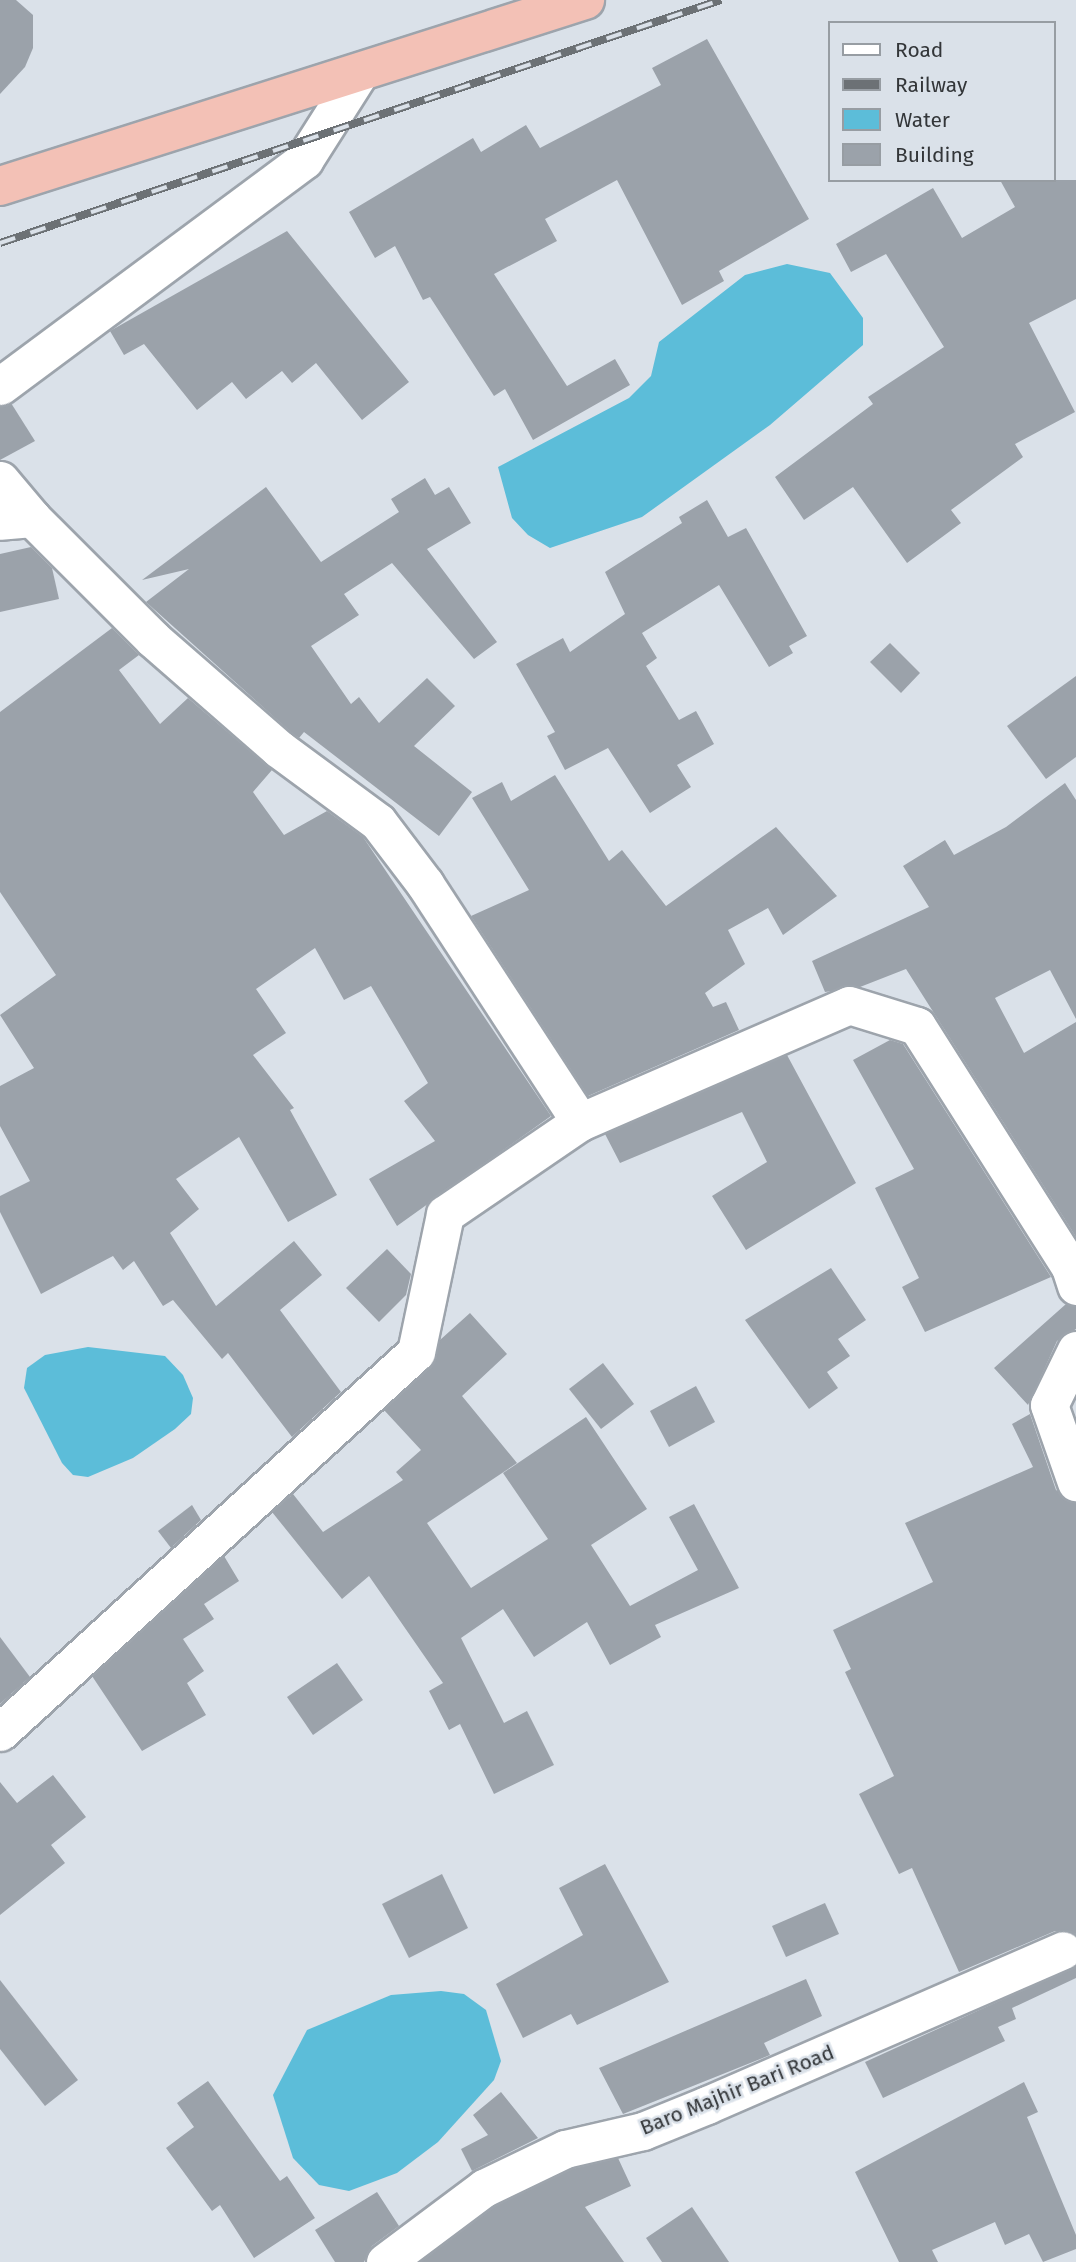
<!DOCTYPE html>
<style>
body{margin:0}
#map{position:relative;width:1076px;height:2262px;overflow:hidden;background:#dae1e9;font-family:"Fira Sans",sans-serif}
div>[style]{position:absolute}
.water>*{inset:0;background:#5cbdd9}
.building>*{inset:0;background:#9ba2aa}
.roads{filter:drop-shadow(2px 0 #9da4ac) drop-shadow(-2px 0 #9da4ac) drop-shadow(0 2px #9da4ac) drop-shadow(0 -2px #9da4ac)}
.street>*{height:37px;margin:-18.5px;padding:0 18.5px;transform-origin:18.5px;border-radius:18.5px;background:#fff}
.highway>*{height:38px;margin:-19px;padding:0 19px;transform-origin:19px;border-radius:19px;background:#f3c1b6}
.rail>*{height:8px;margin-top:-4px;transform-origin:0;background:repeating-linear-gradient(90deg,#dae1e9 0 16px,#6c7175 0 32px);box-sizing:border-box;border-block:2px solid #6c7175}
span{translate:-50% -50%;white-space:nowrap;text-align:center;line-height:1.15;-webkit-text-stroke:5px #dae1e9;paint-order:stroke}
.street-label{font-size:21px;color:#333639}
.legend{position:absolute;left:828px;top:21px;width:228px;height:161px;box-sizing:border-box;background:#dae1e9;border:2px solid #979da3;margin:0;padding:9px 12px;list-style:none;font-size:21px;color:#333639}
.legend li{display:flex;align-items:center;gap:14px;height:35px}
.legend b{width:35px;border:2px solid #979da3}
</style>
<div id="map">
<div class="water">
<div style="clip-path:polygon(787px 264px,830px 273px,863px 318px,863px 345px,770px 425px,642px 517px,550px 548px,528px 535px,512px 518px,498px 467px,629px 398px,651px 376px,659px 342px,745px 275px)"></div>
<div style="clip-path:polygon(88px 1347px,165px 1356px,183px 1375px,193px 1398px,191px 1414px,175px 1429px,133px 1458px,88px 1477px,73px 1475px,62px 1463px,24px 1388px,27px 1368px,45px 1355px)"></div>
<div style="clip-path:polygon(441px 1991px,464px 1994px,486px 2010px,501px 2061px,494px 2080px,438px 2142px,397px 2173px,349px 2191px,319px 2185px,293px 2158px,273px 2095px,307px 2030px,391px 1995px)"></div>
</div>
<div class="building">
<div style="clip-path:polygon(0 0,16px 0,33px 15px,33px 48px,25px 67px,0 94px)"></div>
<div style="clip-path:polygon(707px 39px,809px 219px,719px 271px,724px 281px,682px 305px,617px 180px,545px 219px,557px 241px,494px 274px,567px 386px,615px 359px,630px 385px,533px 440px,505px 389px,494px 396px,430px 297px,423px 300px,395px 246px,375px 258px,349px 212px,473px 138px,481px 152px,526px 125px,540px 148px,661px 85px,652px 68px)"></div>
<div style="clip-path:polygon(1000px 180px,1076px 180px,1076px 299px,1029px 323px,1075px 412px,1015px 444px,1023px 457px,951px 510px,961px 523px,907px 563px,853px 487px,804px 520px,775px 477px,873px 404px,868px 397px,944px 347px,886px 254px,851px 272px,836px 244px,933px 188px,962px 238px,1015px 207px)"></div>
<div style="clip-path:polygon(287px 231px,409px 382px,362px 420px,316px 363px,292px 383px,282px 371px,246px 399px,232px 382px,197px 410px,144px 344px,124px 355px,110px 331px)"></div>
<div style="clip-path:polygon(11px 403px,35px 441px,0 460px,0 407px)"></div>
<div style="clip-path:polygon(425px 478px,435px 495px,449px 487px,471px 523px,427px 549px,497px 642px,474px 659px,392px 563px,344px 594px,359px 615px,311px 646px,351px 704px,359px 697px,379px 723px,427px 678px,455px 706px,414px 746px,472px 792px,439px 836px,304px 732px,299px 738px,292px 733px,146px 602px,189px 569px,142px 580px,266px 487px,321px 562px,399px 512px,391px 499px)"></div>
<div style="clip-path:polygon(707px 500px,728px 537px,746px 528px,807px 636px,789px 646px,793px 653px,769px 667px,719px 585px,642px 633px,657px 658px,646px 666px,679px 720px,696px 711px,714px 744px,677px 765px,691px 787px,650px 813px,608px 748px,565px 770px,547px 736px,555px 732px,516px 664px,563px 638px,570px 652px,625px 614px,605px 572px,682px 523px,679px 517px)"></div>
<div style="clip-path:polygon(31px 547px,52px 568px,59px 599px,0 612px,0 554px)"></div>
<div style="clip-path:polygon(112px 628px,139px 655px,119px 670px,160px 724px,188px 698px,272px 770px,253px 792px,284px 835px,327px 811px,363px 837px,551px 1116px,397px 1226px,369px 1179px,435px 1141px,404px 1101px,428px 1083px,371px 986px,344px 1000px,315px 948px,256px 989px,286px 1033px,253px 1055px,294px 1108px,290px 1110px,337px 1195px,288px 1222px,239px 1137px,176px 1179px,199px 1209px,170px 1233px,216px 1306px,294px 1241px,322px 1275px,280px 1310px,341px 1392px,292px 1437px,228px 1353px,222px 1359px,173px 1300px,163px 1306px,134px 1261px,123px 1270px,113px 1256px,41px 1294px,0 1212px,0 1196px,30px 1181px,0 1126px,0 1086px,34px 1068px,0 1015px,56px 975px,0 892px,0 712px)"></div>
<div style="clip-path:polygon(890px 643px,920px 673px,901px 693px,870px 662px)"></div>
<div style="clip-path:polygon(1076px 676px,1076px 757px,1046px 779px,1007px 726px)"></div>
<div style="clip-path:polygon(555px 775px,609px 861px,622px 850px,666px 906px,776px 827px,837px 896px,783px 935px,768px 908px,728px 930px,745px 964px,705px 993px,713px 1007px,726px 1002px,739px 1030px,588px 1096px,471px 916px,529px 890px,472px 798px,502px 782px,511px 801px)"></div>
<div style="clip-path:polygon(1065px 783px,1076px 800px,1076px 1019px,1050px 970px,995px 998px,1024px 1053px,1076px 1022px,1076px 1237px,906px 969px,860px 987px,825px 992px,812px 961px,929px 907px,903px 866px,945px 840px,954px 855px,1006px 827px)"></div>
<div style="clip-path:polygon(890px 1040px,903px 1044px,1051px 1277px,925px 1332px,902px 1287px,919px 1278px,875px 1188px,914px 1169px,853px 1060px)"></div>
<div style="clip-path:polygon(787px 1055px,856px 1183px,746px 1250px,712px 1196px,767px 1162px,742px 1112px,620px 1163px,605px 1134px)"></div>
<div style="clip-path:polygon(387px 1249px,411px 1274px,406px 1295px,379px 1322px,346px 1288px)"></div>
<div style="clip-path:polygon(831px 1268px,866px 1320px,838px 1339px,850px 1356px,827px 1372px,838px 1388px,809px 1409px,745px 1320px)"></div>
<div style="clip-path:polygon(1066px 1304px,1076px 1306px,1076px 1329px,1057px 1341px,1028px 1405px,994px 1368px)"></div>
<div style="clip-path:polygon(470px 1313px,507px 1354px,462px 1396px,517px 1463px,427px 1523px,471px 1588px,548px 1539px,503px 1473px,586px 1417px,647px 1509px,591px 1545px,630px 1606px,698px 1570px,669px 1517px,694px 1504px,739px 1588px,655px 1625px,661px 1637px,610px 1665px,587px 1622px,534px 1657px,503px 1609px,461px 1638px,504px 1723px,527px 1711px,554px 1765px,494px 1794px,460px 1724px,449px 1730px,429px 1691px,443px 1683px,369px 1576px,342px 1599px,272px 1512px,293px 1494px,323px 1532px,403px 1480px,396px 1472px,421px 1450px,384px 1410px,430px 1368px,440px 1340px)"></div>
<div style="clip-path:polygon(603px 1363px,634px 1404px,601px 1429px,569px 1389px)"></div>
<div style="clip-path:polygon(696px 1386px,715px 1422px,669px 1447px,650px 1411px)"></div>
<div style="clip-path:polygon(1030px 1414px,1056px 1490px,1076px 1502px,1076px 1934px,1055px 1931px,959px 1972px,912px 1868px,899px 1874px,859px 1794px,894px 1776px,845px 1672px,851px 1669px,833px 1630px,933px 1582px,905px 1523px,1033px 1467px,1012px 1424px)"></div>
<div style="clip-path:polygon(192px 1505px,201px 1520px,171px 1548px,158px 1531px)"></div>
<div style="clip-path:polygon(224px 1556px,239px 1581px,204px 1604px,214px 1619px,183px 1639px,204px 1671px,187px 1683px,206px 1715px,142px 1751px,92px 1676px)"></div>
<div style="clip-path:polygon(0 1637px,30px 1677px,0 1704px)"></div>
<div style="clip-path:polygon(337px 1663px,363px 1700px,313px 1735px,287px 1697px)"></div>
<div style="clip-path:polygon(53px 1775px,86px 1817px,51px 1845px,65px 1863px,0 1915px,0 1782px,17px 1803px)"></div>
<div style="clip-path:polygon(605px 1864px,669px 1982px,577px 2025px,571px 2014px,523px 2038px,496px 1984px,583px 1935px,559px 1888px)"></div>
<div style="clip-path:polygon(442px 1874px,468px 1928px,409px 1958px,382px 1904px)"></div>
<div style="clip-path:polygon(825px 1903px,839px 1934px,786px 1957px,772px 1926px)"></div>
<div style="clip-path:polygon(1076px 1966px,1076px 1978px,1012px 2008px,1016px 2019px,998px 2027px,1005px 2041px,883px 2098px,865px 2062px)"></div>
<div style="clip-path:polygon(806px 1979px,822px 2016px,764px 2043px,770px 2055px,623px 2114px,599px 2068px)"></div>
<div style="clip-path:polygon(0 1980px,78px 2080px,45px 2106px,0 2049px)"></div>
<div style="clip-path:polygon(208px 2081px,280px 2181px,287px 2176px,315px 2218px,254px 2258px,220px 2205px,212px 2211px,166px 2148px,194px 2127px,177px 2103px)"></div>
<div style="clip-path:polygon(1024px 2082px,1038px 2112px,1027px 2117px,1076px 2235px,1076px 2249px,1043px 2262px,1029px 2234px,1005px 2245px,995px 2222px,932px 2250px,938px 2262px,899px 2262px,855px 2172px)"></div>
<div style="clip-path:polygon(501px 2092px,538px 2138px,472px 2171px,461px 2149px,488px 2135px,473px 2115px)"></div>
<div style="clip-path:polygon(618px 2158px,631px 2186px,585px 2207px,624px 2262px,420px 2262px,495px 2206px,572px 2169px)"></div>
<div style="clip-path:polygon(377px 2192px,399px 2226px,372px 2246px,364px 2262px,335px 2262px,315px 2230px)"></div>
<div style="clip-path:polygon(692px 2207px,729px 2262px,662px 2262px,646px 2238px)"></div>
</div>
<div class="roads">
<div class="street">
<div style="left:0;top:386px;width:379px;rotate:-36.6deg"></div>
<div style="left:304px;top:160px;width:101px;rotate:-57.6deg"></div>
<div style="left:0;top:480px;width:50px;rotate:49.9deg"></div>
<div style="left:32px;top:518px;width:32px;rotate:175deg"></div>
<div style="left:32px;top:518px;width:171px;rotate:45deg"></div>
<div style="left:153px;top:639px;width:167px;rotate:41.1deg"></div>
<div style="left:279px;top:749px;width:123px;rotate:36.4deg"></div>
<div style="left:378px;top:822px;width:78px;rotate:52.8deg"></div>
<div style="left:425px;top:884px;width:284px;rotate:56.9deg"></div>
<div style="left:1076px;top:1350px;width:61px;rotate:116.1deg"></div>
<div style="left:1049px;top:1405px;width:82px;rotate:70.7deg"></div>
<div style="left:0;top:1732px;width:563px;rotate:-42.41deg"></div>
<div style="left:416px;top:1352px;width:141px;rotate:-78.1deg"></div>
<div style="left:445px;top:1214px;width:163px;rotate:-34.3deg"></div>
<div style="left:580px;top:1122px;width:293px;rotate:-23.5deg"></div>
<div style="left:849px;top:1005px;width:71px;rotate:17.2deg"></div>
<div style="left:917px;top:1026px;width:285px;rotate:57.6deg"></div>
<div style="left:1070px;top:1267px;width:20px;rotate:72deg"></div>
<div style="left:385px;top:2262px;width:124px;rotate:-36.8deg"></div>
<div style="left:484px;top:2188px;width:90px;rotate:-25.7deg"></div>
<div style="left:565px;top:2149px;width:80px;rotate:-13deg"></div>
<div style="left:643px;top:2131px;width:69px;rotate:-22.1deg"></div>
<div style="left:707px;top:2105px;width:388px;rotate:-23.5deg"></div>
</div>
<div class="highway">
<div style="left:0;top:186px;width:614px;rotate:-17.64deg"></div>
</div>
</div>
<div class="rail">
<div style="left:0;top:243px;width:761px;rotate:-18.63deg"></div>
</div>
<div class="street-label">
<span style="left:737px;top:2090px;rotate:-22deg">Baro Majhir Bari Road</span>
</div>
<ul class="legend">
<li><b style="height:9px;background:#fff"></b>Road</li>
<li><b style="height:9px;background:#6c7175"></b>Railway</li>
<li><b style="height:19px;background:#5cbdd9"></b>Water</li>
<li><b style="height:19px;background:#9ba2aa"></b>Building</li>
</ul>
</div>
